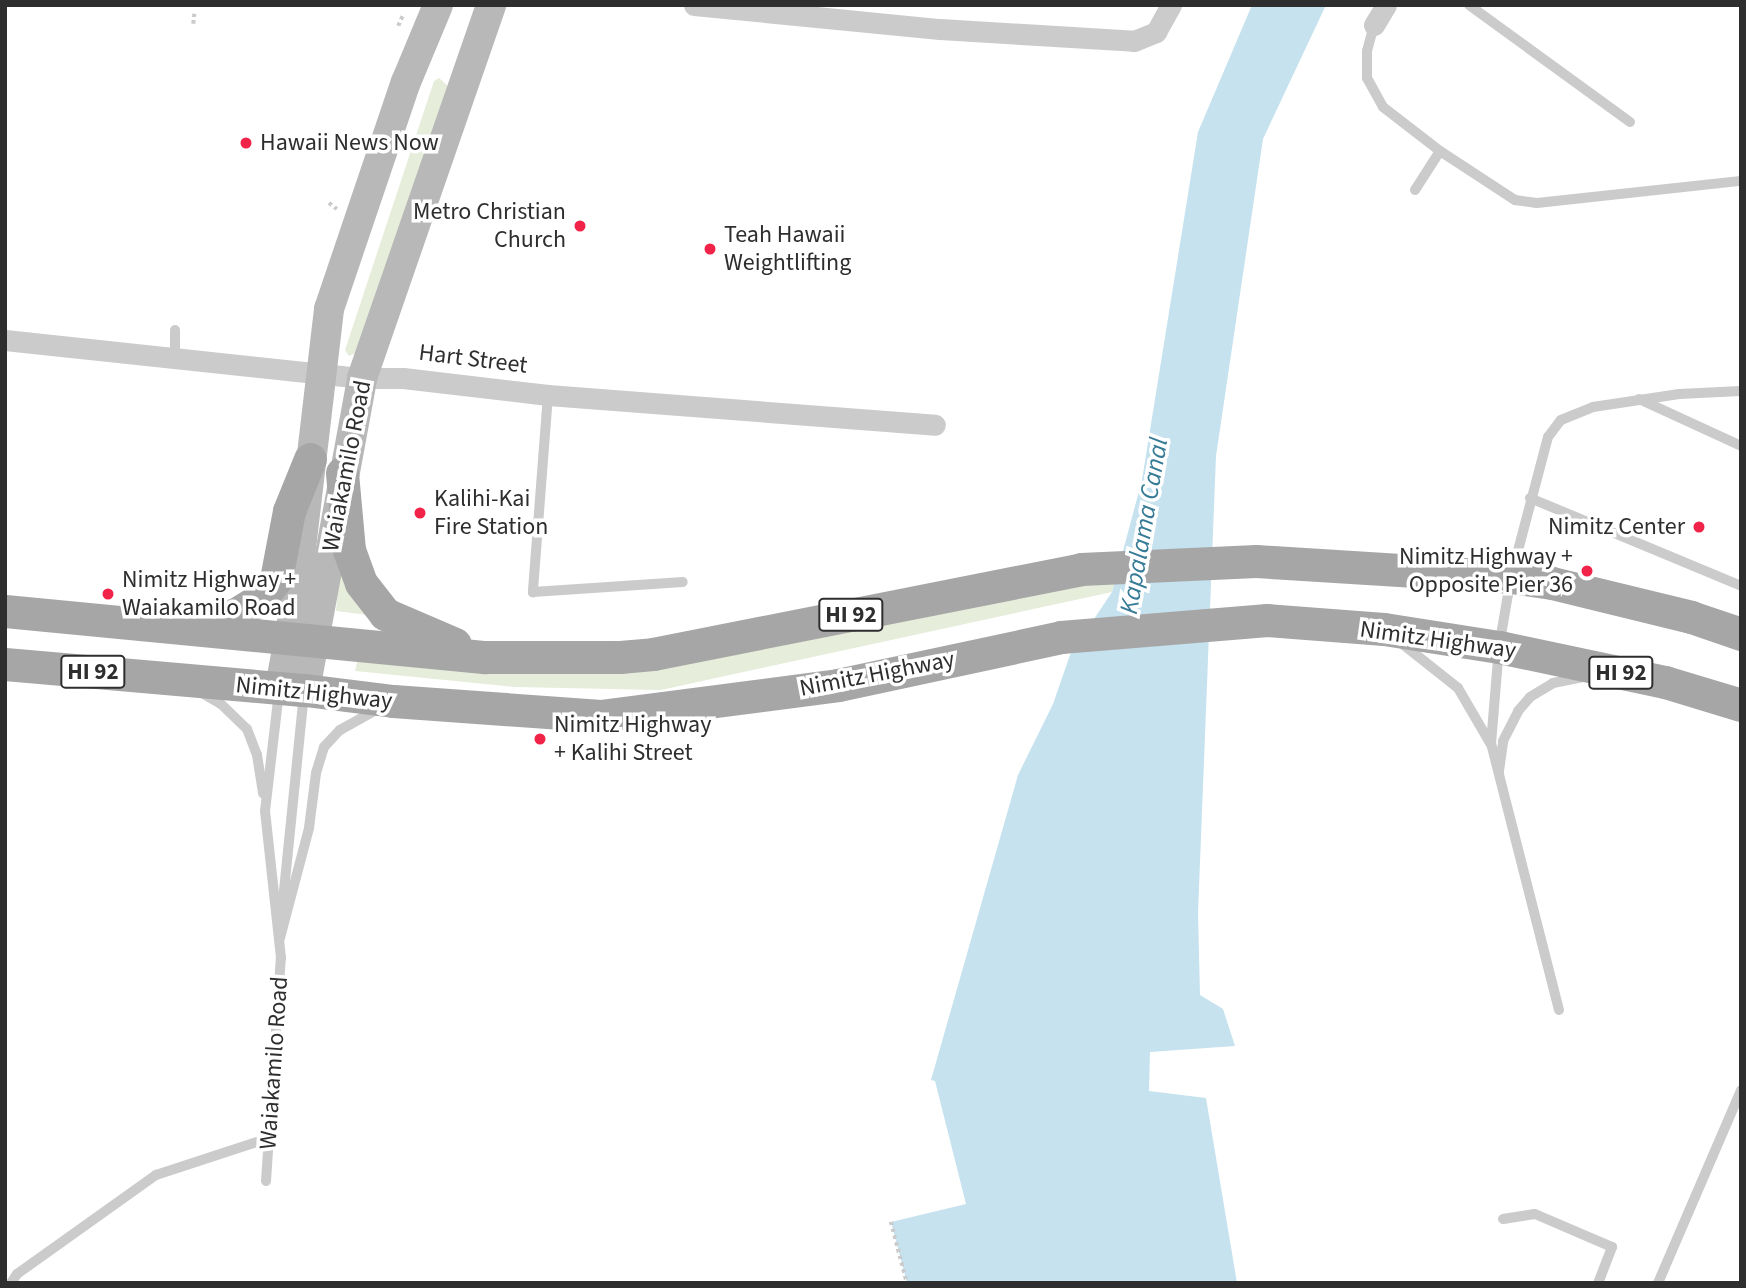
<!DOCTYPE html>
<style>
body{margin:0}
#map{position:relative;width:1746px;height:1288px;overflow:hidden;background:#fff;font-family:"Source Sans 3",sans-serif}
div>[style]{position:absolute}
.green>*{inset:0;background:#e6edda}
.water>*{inset:0;background:#c5e2ee}
.path>*{height:3.5px;margin-top:-1.75px;transform-origin:0;background:repeating-linear-gradient(90deg,#cbcbcb 0 3.5px,transparent 0 7px)}
.service>*{height:10px;margin:-5px;padding:0 5px;transform-origin:5px;border-radius:5px;background:#cbcbcb}
.minor>*{height:21px;margin:-10.5px;padding:0 10.5px;transform-origin:10.5px;border-radius:10.5px;background:#cbcbcb}
.secondary>*{height:30px;margin:-15px;padding:0 15px;transform-origin:15px;border-radius:15px;background:#b8b8b8}
.primary>*{height:33px;margin:-16.5px;padding:0 16.5px;transform-origin:16.5px;border-radius:16.5px;background:#a6a6a6}
.dots>*{width:19px;height:19px;translate:-50% -50%;box-sizing:border-box;border:4px solid #fff;border-radius:50%}
span{translate:-50% -50%;white-space:nowrap;text-align:center;line-height:1.15;-webkit-text-stroke:7px #fff;paint-order:stroke}
.shield-label span{padding:2px 5px;background:#fff;border:2px solid;border-radius:5px;-webkit-text-stroke-width:0}
.shield-label{font-size:23px;color:#2e2e2e;font-weight:700}
.poi-label{font-size:24px;color:#2e2e2e}
.left{translate:0 -50%;text-align:left}
.right{translate:-100% -50%;text-align:right}
.street-label{font-size:24px;color:#2e2e2e}
.water-label{font-size:26px;color:#367b96;font-style:italic}
.frame{position:absolute;inset:0;border:7px solid #2e2e2e;pointer-events:none}
</style>
<div id="map">
<div class="green">
<div style="clip-path:polygon(439px 78px,448px 86px,358px 352px,349px 356px,345px 350px,434px 81px)"></div>
<div style="clip-path:polygon(340px 562px,385px 617px,336px 611px)"></div>
<div style="clip-path:polygon(1119px 566px,1112px 592px,661px 690px,515px 687px,355px 671px,358px 658px,511px 673px)"></div>
</div>
<div class="water">
<div style="clip-path:polygon(1252px 5px,1326px 5px,1263px 139px,1216px 456px,1198px 913px,1200px 995px,1223px 1009px,1235px 1046px,1150px 1052px,1149px 1091px,1206px 1098px,1237px 1283px,907px 1283px,891px 1222px,966px 1204px,935px 1081px,931px 1080px,1018px 775px,1053px 704px,1070px 655px,1112px 592px,1142px 480px,1198px 132px)"></div>
</div>
<div class="path">
<div style="left:193px;top:24px;width:10px;rotate:-84deg"></div>
<div style="left:398px;top:26px;width:12px;rotate:-66deg"></div>
<div style="left:329px;top:203px;width:10px;rotate:37deg"></div>
<div style="left:891px;top:1222px;width:63px;rotate:75.3deg"></div>
</div>
<div class="service">
<div style="left:1469px;top:5px;width:199px;rotate:36deg"></div>
<div style="left:1374px;top:25px;width:27px;rotate:105deg"></div>
<div style="left:1367px;top:51px;width:27px;rotate:90deg"></div>
<div style="left:1367px;top:78px;width:33px;rotate:61deg"></div>
<div style="left:1383px;top:107px;width:72px;rotate:37.7deg"></div>
<div style="left:1440px;top:151px;width:90px;rotate:33.2deg"></div>
<div style="left:1515px;top:200px;width:22px;rotate:8deg"></div>
<div style="left:1537px;top:203px;width:205px;rotate:-6.2deg"></div>
<div style="left:1415px;top:190px;width:46px;rotate:-57.3deg"></div>
<div style="left:175px;top:330px;width:27px;rotate:90deg"></div>
<div style="left:548px;top:395px;width:198px;rotate:94.4deg"></div>
<div style="left:533px;top:592px;width:150px;rotate:-3.8deg"></div>
<div style="left:1639px;top:399px;width:112px;rotate:24.7deg"></div>
<div style="left:1530px;top:498px;width:229px;rotate:22.6deg"></div>
<div style="left:1400px;top:642px;width:74px;rotate:38.4deg"></div>
<div style="left:1458px;top:688px;width:64px;rotate:59.8deg"></div>
<div style="left:200px;top:692px;width:24px;rotate:30deg"></div>
<div style="left:221px;top:704px;width:36px;rotate:44deg"></div>
<div style="left:247px;top:729px;width:28px;rotate:69deg"></div>
<div style="left:257px;top:755px;width:39px;rotate:81deg"></div>
<div style="left:1499px;top:771px;width:30px;rotate:-82deg"></div>
<div style="left:1503px;top:741px;width:34px;rotate:-63deg"></div>
<div style="left:1518px;top:711px;width:18px;rotate:-49deg"></div>
<div style="left:1530px;top:697px;width:27px;rotate:-31deg"></div>
<div style="left:1553px;top:683px;width:33px;rotate:-11deg"></div>
<div style="left:282px;top:910px;width:218px;rotate:-84.2deg"></div>
<div style="left:280px;top:938px;width:114px;rotate:-75.2deg"></div>
<div style="left:309px;top:828px;width:55px;rotate:-82.7deg"></div>
<div style="left:316px;top:773px;width:27px;rotate:-73deg"></div>
<div style="left:324px;top:747px;width:23px;rotate:-47deg"></div>
<div style="left:340px;top:730px;width:43px;rotate:-28.9deg"></div>
<div style="left:1559px;top:1010px;width:275px;rotate:-104.3deg"></div>
<div style="left:1491px;top:744px;width:97px;rotate:-85.3deg"></div>
<div style="left:1499px;top:647px;width:71px;rotate:-80.3deg"></div>
<div style="left:1511px;top:577px;width:145px;rotate:-75.2deg"></div>
<div style="left:1548px;top:437px;width:21px;rotate:-53deg"></div>
<div style="left:1561px;top:420px;width:35px;rotate:-22deg"></div>
<div style="left:1593px;top:407px;width:87px;rotate:-8.6deg"></div>
<div style="left:1679px;top:394px;width:62px;rotate:-2.8deg"></div>
<div style="left:266px;top:1181px;width:224px;rotate:-86.2deg"></div>
<div style="left:281px;top:958px;width:148px;rotate:-96.2deg"></div>
<div style="left:265px;top:811px;width:120px;rotate:-83.3deg"></div>
<div style="left:1503px;top:1219px;width:32px;rotate:-9deg"></div>
<div style="left:1535px;top:1214px;width:84px;rotate:23.2deg"></div>
<div style="left:1612px;top:1247px;width:39px;rotate:111deg"></div>
<div style="left:11px;top:1283px;width:11px;rotate:-56deg"></div>
<div style="left:17px;top:1274px;width:171px;rotate:-35.5deg"></div>
<div style="left:156px;top:1175px;width:119px;rotate:-18.1deg"></div>
<div style="left:1658px;top:1283px;width:210px;rotate:-66.7deg"></div>
</div>
<div class="minor">
<div style="left:694px;top:5px;width:247px;rotate:5.6deg"></div>
<div style="left:940px;top:29px;width:194px;rotate:3.5deg"></div>
<div style="left:1134px;top:41px;width:24px;rotate:-22deg"></div>
<div style="left:1156px;top:32px;width:31px;rotate:-61deg"></div>
<div style="left:1374px;top:25px;width:23px;rotate:-59deg"></div>
<div style="left:5px;top:340px;width:359px;rotate:6.1deg"></div>
<div style="left:362px;top:378px;width:41px"></div>
<div style="left:403px;top:378px;width:146px;rotate:6.7deg"></div>
<div style="left:548px;top:395px;width:388px;rotate:4.4deg"></div>
</div>
<div class="secondary">
<div style="left:280px;top:688px;width:73px;rotate:-79.8deg"></div>
<div style="left:293px;top:616px;width:309px;rotate:-83.3deg"></div>
<div style="left:329px;top:309px;width:240px;rotate:-71.3deg"></div>
<div style="left:406px;top:82px;width:83px;rotate:-67.4deg"></div>
<div style="left:305px;top:690px;width:317px;rotate:-79.6deg"></div>
<div style="left:362px;top:378px;width:395px;rotate:-70.9deg"></div>
</div>
<div class="primary">
<div style="left:342px;top:473px;width:77px;rotate:84.8deg"></div>
<div style="left:349px;top:550px;width:35px;rotate:70deg"></div>
<div style="left:361px;top:583px;width:39px;rotate:52deg"></div>
<div style="left:385px;top:614px;width:76px;rotate:23.2deg"></div>
<div style="left:5px;top:611px;width:483px;rotate:5.5deg"></div>
<div style="left:486px;top:657px;width:134px"></div>
<div style="left:620px;top:657px;width:33px;rotate:-5deg"></div>
<div style="left:653px;top:654px;width:436px;rotate:-11.2deg"></div>
<div style="left:1081px;top:569px;width:175px;rotate:-2.6deg"></div>
<div style="left:1256px;top:561px;width:256px;rotate:3.6deg"></div>
<div style="left:1511px;top:577px;width:41px;rotate:8.3deg"></div>
<div style="left:1552px;top:583px;width:143px;rotate:13.7deg"></div>
<div style="left:1691px;top:617px;width:53px;rotate:18.8deg"></div>
<div style="left:201px;top:624px;width:36px;rotate:-16deg"></div>
<div style="left:236px;top:614px;width:28px;rotate:-32deg"></div>
<div style="left:260px;top:599px;width:26px;rotate:-51deg"></div>
<div style="left:276px;top:579px;width:69px;rotate:-79.2deg"></div>
<div style="left:289px;top:511px;width:56px;rotate:-68deg"></div>
<div style="left:5px;top:664px;width:301px;rotate:5deg"></div>
<div style="left:305px;top:690px;width:89px;rotate:7.1deg"></div>
<div style="left:393px;top:701px;width:208px;rotate:4.1deg"></div>
<div style="left:600px;top:716px;width:240px;rotate:-7.4deg"></div>
<div style="left:838px;top:685px;width:228px;rotate:-12.1deg"></div>
<div style="left:1061px;top:637px;width:207px;rotate:-4.7deg"></div>
<div style="left:1267px;top:620px;width:117px;rotate:4.4deg"></div>
<div style="left:1384px;top:629px;width:116px;rotate:8.9deg"></div>
<div style="left:1499px;top:647px;width:170px;rotate:11.9deg"></div>
<div style="left:1665px;top:682px;width:79px;rotate:16.8deg"></div>
</div>
<div class="dots">
<div style="left:246px;top:143px;background:#f22348"></div>
<div style="left:580px;top:226px;background:#f22348"></div>
<div style="left:710px;top:249px;background:#f22348"></div>
<div style="left:420px;top:513px;background:#f22348"></div>
<div style="left:1699px;top:527px;background:#f22348"></div>
<div style="left:1587px;top:571px;background:#f22348"></div>
<div style="left:108px;top:594px;background:#f22348"></div>
<div style="left:540px;top:739px;background:#f22348"></div>
</div>
<div class="shield-label">
<span style="left:851px;top:615px">HI 92</span>
<span style="left:93px;top:672px">HI 92</span>
<span style="left:1621px;top:673px">HI 92</span>
</div>
<div class="poi-label">
<span class="left" style="left:260px;top:143px">Hawaii News Now</span>
<span class="right" style="left:566px;top:226px">Metro Christian<br>Church</span>
<span class="left" style="left:724px;top:249px">Teah Hawaii<br>Weightlifting</span>
<span class="left" style="left:434px;top:513px">Kalihi-Kai<br>Fire Station</span>
<span class="right" style="left:1685px;top:527px">Nimitz Center</span>
<span class="right" style="left:1573px;top:571px">Nimitz Highway +<br>Opposite Pier 36</span>
<span class="left" style="left:122px;top:594px">Nimitz Highway +<br>Waiakamilo Road</span>
<span class="left" style="left:554px;top:739px">Nimitz Highway<br>+ Kalihi Street</span>
</div>
<div class="street-label">
<span style="left:473px;top:359px;rotate:7deg">Hart Street</span>
<span style="left:347px;top:466px;rotate:-79deg">Waiakamilo Road</span>
<span style="left:1438px;top:640px;rotate:8deg">Nimitz Highway</span>
<span style="left:877px;top:674px;rotate:-11deg">Nimitz Highway</span>
<span style="left:314px;top:693px;rotate:6deg">Nimitz Highway</span>
<span style="left:274px;top:1063px;rotate:-86deg">Waiakamilo Road</span>
</div>
<div class="water-label">
<span style="left:1144px;top:526px;rotate:-80deg">Kapalama Canal</span>
</div>
<div class="frame"></div>
</div>
